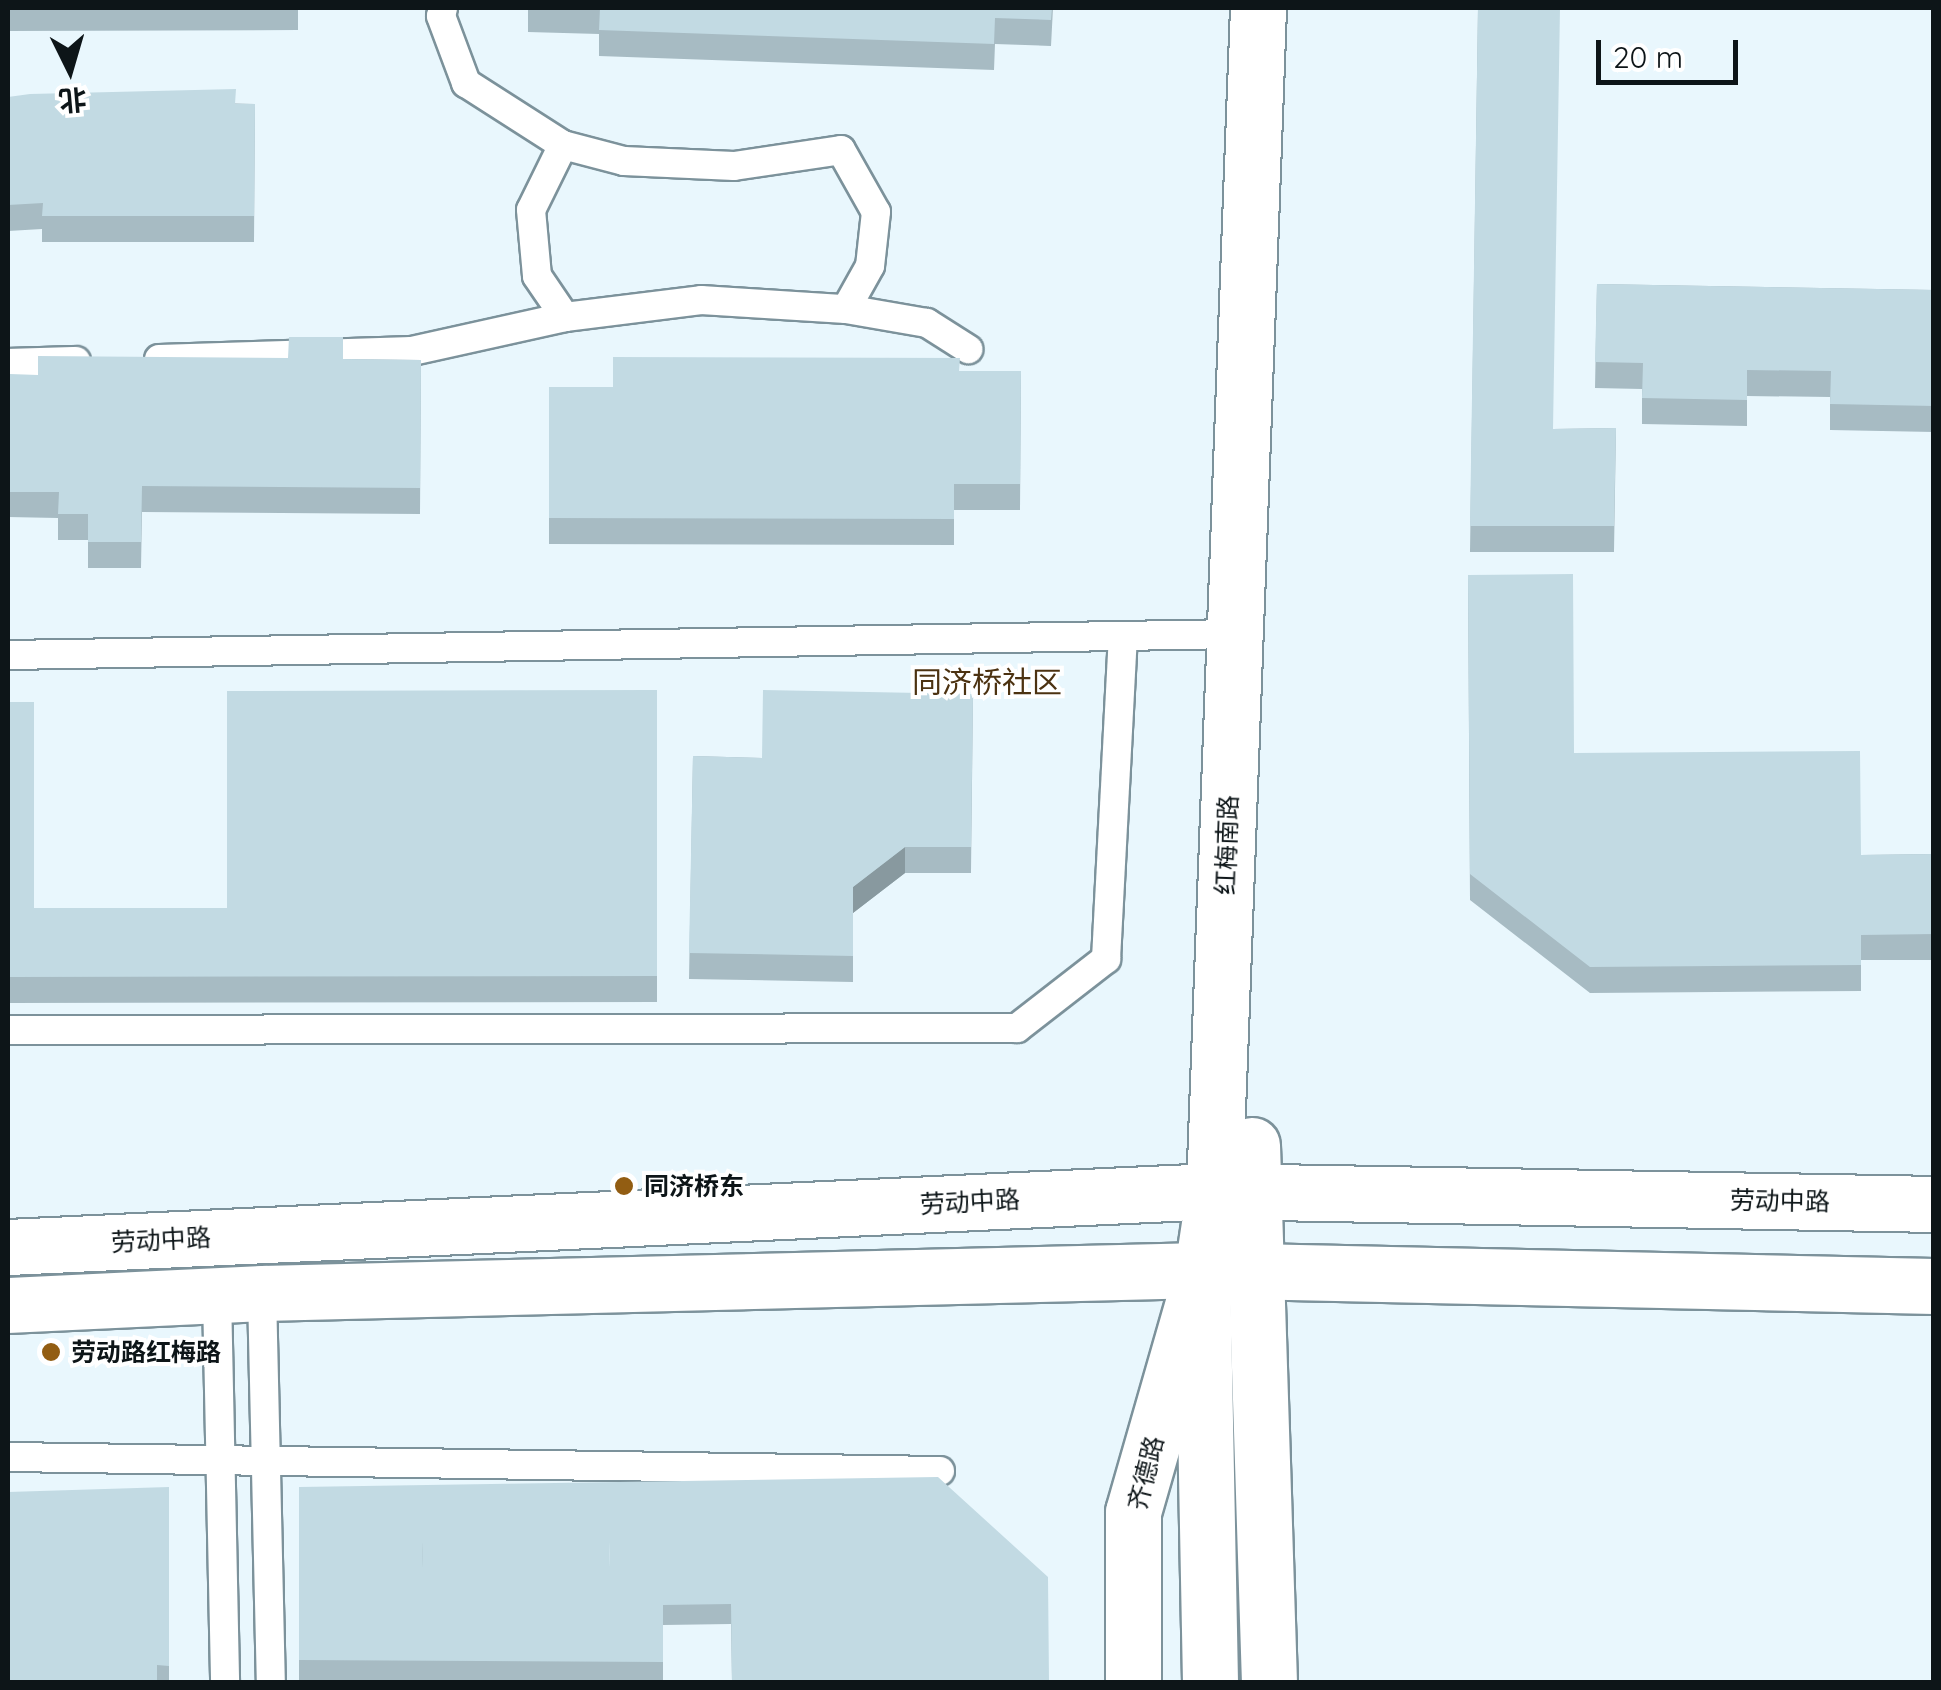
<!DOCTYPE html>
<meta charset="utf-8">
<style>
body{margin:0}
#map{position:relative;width:1941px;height:1690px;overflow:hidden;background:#e9f7fd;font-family:Quicksand,"Noto Sans SC",sans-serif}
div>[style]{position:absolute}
.roads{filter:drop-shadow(2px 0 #7c929b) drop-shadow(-2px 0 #7c929b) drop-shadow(0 2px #7c929b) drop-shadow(0 -2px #7c929b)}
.service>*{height:28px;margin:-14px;padding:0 14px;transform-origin:14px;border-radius:14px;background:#fff}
.minor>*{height:55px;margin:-27.5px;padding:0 27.5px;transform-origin:27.5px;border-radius:27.5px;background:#fff}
.tertiary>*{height:55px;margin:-27.5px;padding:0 27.5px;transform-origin:27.5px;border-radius:27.5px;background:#fff}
.primary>*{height:55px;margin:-27.5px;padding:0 27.5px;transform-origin:27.5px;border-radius:27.5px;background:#fff}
.wall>*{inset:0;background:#a7bbc3}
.shaded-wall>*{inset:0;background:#88999f}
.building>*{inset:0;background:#c2dae3}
.dots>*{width:28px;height:28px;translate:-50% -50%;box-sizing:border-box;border:5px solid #fff;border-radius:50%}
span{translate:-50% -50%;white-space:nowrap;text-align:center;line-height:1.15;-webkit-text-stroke:8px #fff;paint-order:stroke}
.street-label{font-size:25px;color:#0d1518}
.poi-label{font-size:25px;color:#0d1518;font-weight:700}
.left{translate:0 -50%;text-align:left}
.quarter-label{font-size:30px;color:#4c3211}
.frame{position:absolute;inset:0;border:10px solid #0d1518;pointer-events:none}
.north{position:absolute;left:20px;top:20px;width:100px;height:100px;-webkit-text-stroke:8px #fff;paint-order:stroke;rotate:175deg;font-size:28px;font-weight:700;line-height:40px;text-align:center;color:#0d1518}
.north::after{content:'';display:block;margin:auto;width:35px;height:45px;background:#0d1518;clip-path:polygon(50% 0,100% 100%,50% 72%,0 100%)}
.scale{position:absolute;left:1596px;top:40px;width:142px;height:45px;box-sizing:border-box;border:5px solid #0d1518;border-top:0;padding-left:12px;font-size:30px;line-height:35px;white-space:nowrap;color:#0d1518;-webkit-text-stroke:8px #fff;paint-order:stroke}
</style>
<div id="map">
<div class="roads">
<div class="service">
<div style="left:443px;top:8px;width:8px;rotate:104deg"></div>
<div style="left:441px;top:16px;width:72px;rotate:69.5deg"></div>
<div style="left:466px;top:83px;width:115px;rotate:32.6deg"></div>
<div style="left:563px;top:145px;width:63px;rotate:14.7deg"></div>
<div style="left:624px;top:161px;width:110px;rotate:2.6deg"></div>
<div style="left:734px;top:166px;width:108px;rotate:-8.5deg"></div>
<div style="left:841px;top:150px;width:71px;rotate:60.6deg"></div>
<div style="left:876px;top:212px;width:54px;rotate:96.3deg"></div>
<div style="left:870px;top:266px;width:49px;rotate:119.2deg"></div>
<div style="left:563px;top:145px;width:72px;rotate:116.2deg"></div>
<div style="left:531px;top:210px;width:66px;rotate:84.8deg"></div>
<div style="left:537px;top:276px;width:50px;rotate:55.7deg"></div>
<div style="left:159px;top:359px;width:253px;rotate:-1.8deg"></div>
<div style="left:412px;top:351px;width:157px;rotate:-12.5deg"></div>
<div style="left:565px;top:317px;width:137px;rotate:-7.1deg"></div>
<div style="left:701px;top:300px;width:145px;rotate:3.6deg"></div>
<div style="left:846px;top:309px;width:82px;rotate:9.8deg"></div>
<div style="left:927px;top:323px;width:49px;rotate:32.4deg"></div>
<div style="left:8px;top:363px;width:68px;rotate:-1.7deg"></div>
<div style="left:8px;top:655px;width:1227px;rotate:-0.98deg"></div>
<div style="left:8px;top:1030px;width:1009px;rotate:-0.11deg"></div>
<div style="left:1017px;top:1028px;width:113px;rotate:-37.8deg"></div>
<div style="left:1106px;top:959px;width:323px;rotate:-87deg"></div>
<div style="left:262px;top:1293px;width:389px;rotate:88.7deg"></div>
<div style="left:217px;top:1295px;width:387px;rotate:88.8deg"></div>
<div style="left:8px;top:1457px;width:932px;rotate:0.86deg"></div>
</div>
<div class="minor">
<div style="left:1133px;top:1682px;width:170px;rotate:-90deg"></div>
<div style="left:1133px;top:1512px;width:229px;rotate:-74deg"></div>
</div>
<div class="tertiary">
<div style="left:1252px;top:1145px;width:537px;rotate:88.19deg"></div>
<div style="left:1210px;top:1682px;width:412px;rotate:-91.1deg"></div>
<div style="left:1202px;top:1270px;width:80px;rotate:-81.4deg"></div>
<div style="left:1214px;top:1191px;width:1184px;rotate:-87.87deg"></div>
</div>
<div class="primary">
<div style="left:8px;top:1247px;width:1207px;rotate:-2.66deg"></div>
<div style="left:1214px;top:1191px;width:720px;rotate:1.03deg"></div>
<div style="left:8px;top:1305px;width:254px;rotate:-2.7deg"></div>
<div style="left:262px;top:1293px;width:940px;rotate:-1.4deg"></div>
<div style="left:1202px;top:1270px;width:732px;rotate:1.25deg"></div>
</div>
</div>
<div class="wall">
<div style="clip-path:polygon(8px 8px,298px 8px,298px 30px,8px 31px)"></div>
<div style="clip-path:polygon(528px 8px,1053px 8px,1051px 46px,995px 44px,994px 70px,599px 56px,599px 34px,528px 32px)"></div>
<div style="clip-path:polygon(1478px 8px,1553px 429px,1616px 428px,1614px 552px,1470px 552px)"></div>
<div style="clip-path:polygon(8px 97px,255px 104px,254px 242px,42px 242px,42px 229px,8px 231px)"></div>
<div style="clip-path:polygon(1597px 284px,1934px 290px,1934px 432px,1830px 430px,1830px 397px,1747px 396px,1747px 426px,1642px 424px,1642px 389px,1595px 388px)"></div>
<div style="clip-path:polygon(343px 359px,421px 360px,420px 514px,142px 512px,141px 568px,88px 568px,88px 540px,58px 540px,58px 518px,8px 517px,8px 386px,38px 375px)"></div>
<div style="clip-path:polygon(960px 371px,1021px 371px,1020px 510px,954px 510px,954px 545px,549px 544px,549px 387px,613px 387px)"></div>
<div style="clip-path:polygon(1468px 575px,1574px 753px,1861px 855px,1934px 854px,1934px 960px,1861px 960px,1861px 991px,1590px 993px,1470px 900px)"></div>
<div style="clip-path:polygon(657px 690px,657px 1002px,8px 1003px,8px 702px,34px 908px,227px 908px)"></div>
<div style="clip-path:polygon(973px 694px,971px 873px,905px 873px,853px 913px,853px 982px,689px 979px,693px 756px,762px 758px)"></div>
<div style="clip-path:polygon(169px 1487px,169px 1682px,8px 1682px)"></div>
<div style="clip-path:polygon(299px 1487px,1049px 1682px,732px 1682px,731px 1624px,663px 1625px,663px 1682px,299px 1682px)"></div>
</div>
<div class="shaded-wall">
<div style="clip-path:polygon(905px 847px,905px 873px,853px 913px,853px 982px,853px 887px)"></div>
</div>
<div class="building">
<div style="clip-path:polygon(584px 8px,1052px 8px,1051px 20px,995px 18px,994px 44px,599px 30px,600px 8px)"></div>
<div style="clip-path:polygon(1478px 8px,1560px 8px,1553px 429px,1616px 428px,1614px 526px,1470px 526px)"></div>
<div style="clip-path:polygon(236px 89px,235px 104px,255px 104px,254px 216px,42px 216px,43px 203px,8px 205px,8px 97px,30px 94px)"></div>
<div style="clip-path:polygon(1597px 284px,1934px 290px,1934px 406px,1830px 404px,1831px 371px,1747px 370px,1747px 400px,1642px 398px,1643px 363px,1595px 362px)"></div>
<div style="clip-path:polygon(289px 337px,343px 337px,343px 359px,421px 360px,420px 488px,142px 486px,141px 542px,88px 542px,88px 514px,58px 514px,59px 492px,8px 492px,8px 386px,9px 386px,10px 374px,38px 375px,38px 356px,288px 358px)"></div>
<div style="clip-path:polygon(613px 357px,960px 358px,959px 371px,1021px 371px,1020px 484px,954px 484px,954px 519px,549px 518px,549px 387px,613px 387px)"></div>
<div style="clip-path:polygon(1573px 574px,1574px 753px,1860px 751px,1861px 855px,1934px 854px,1934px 934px,1861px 935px,1861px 965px,1590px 967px,1470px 874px,1468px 575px)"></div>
<div style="clip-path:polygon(657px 690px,657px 976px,8px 977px,8px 702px,34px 702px,34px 908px,227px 908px,227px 691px)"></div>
<div style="clip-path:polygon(763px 690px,973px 694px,971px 847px,905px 847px,853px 887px,853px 956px,689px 953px,693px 756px,762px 758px)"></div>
<div style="clip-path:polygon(938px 1477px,1048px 1577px,1049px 1682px,856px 1682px,856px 1680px,807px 1681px,807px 1682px,732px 1682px,731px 1604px,663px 1605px,663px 1567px,609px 1567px,610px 1542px,554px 1542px,554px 1568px,423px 1568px,422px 1542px,370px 1542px,370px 1570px,299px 1570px,299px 1574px,299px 1487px)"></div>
<div style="clip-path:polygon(169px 1487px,169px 1666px,157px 1665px,157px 1682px,8px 1682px,8px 1492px)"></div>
<div style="clip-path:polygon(370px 1542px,422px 1542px,423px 1568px,554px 1568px,554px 1542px,610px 1542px,609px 1567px,663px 1567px,663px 1662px,299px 1660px,299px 1570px,370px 1570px)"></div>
</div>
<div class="dots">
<div style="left:624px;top:1186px;background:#925d12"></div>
<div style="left:51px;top:1352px;background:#925d12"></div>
</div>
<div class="street-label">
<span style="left:1227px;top:845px;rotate:-88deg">红梅南路</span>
<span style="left:1780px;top:1201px;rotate:1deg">劳动中路</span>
<span style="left:970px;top:1202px;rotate:-3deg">劳动中路</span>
<span style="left:161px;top:1240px;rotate:-3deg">劳动中路</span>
<span style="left:1146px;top:1473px;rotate:-76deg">齐德路</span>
</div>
<div class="poi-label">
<span class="left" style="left:644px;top:1186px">同济桥东</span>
<span class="left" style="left:71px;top:1352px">劳动路红梅路</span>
</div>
<div class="quarter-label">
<span style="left:987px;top:682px">同济桥社区</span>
</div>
<div class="frame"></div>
<div class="north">北</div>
<div class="scale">20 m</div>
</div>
